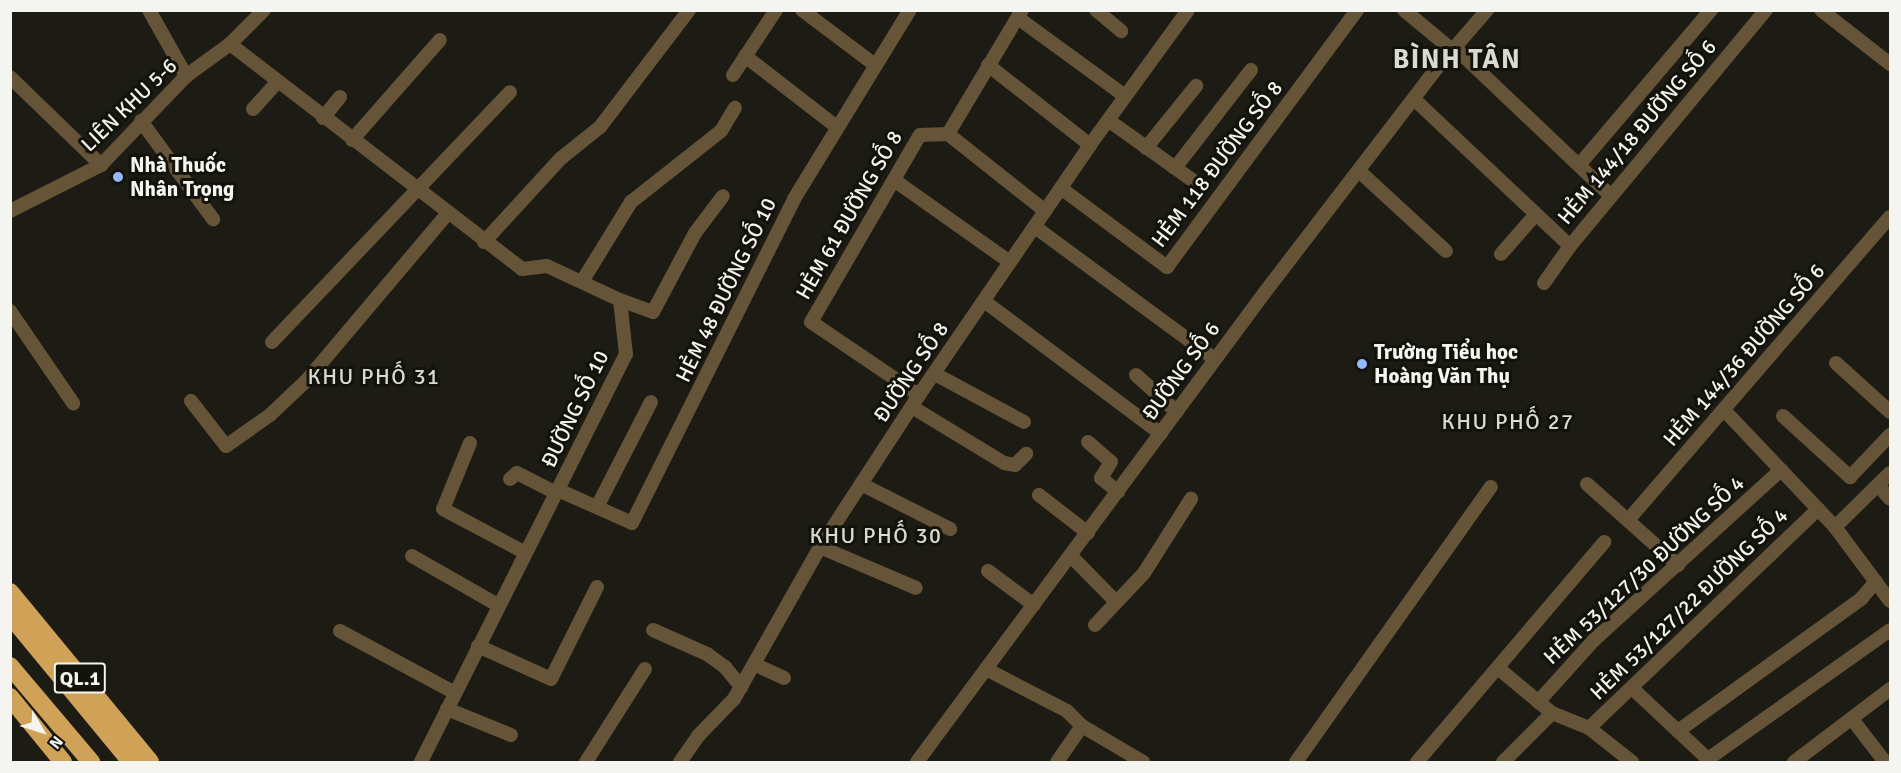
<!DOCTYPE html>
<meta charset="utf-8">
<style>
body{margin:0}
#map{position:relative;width:1901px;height:773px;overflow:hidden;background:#1c1c15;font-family:Signika,sans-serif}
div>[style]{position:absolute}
.minor>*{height:14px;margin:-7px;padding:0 7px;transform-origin:7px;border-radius:7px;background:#665438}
.highway>*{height:18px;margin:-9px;padding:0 9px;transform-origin:9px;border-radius:9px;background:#d0a257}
.dots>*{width:16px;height:16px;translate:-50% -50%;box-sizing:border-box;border:3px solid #13130c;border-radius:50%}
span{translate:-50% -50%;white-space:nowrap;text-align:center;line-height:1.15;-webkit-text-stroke:6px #13130c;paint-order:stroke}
.shield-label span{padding:2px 4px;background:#13130c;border:2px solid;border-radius:4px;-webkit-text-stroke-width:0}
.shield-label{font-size:20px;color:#f4f5f0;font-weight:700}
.street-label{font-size:21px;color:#f4f5f0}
.poi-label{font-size:21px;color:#f4f5f0;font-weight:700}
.left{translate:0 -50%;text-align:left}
.neighbourhood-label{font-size:22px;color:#d9dad0;letter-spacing:1.5px}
.district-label{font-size:27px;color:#d9dad0;font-weight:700;letter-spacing:1.5px}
.frame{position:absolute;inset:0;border:12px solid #f4f5f0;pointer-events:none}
.north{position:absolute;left:12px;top:701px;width:60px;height:60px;-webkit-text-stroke:4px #13130c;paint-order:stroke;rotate:129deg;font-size:16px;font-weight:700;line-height:24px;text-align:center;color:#f4f5f0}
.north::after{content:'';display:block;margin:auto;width:21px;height:27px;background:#f4f5f0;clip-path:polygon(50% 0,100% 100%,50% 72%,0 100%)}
</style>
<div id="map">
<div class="minor">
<div style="left:149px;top:10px;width:76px;rotate:60.7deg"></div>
<div style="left:802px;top:10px;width:91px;rotate:37deg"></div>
<div style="left:1096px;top:10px;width:33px;rotate:40deg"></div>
<div style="left:1404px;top:10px;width:62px;rotate:39.8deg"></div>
<div style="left:1821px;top:10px;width:88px;rotate:38deg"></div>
<div style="left:1018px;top:18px;width:132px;rotate:36.1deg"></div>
<div style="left:230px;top:44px;width:369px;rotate:37.6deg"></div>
<div style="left:522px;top:269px;width:25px;rotate:-7deg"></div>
<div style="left:547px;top:266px;width:81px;rotate:25deg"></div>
<div style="left:620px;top:300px;width:54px;rotate:83.7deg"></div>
<div style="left:626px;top:354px;width:457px;rotate:116.7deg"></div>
<div style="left:1454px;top:47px;width:216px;rotate:43.5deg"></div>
<div style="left:745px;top:56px;width:116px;rotate:37.7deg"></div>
<div style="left:988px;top:65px;width:130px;rotate:38.1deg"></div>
<div style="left:733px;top:75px;width:78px;rotate:-56.5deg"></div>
<div style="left:10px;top:77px;width:127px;rotate:44deg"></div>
<div style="left:1414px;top:99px;width:214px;rotate:43.3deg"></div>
<div style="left:253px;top:109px;width:36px;rotate:-48deg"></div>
<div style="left:323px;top:118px;width:27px;rotate:-51deg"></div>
<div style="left:1108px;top:120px;width:103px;rotate:35.5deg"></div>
<div style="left:141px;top:121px;width:122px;rotate:53.7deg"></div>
<div style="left:948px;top:134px;width:124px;rotate:38.4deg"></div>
<div style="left:352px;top:140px;width:133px;rotate:-48.7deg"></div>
<div style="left:1146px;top:148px;width:80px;rotate:-51.1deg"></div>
<div style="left:1579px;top:165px;width:204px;rotate:-49.6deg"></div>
<div style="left:1175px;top:168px;width:124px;rotate:-52.2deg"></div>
<div style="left:1359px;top:171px;width:118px;rotate:42.6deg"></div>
<div style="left:894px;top:180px;width:142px;rotate:35.3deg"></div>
<div style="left:1062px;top:189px;width:131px;rotate:36.6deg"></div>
<div style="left:1167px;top:267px;width:320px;rotate:-53.5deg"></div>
<div style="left:10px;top:211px;width:102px;rotate:-26.8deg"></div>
<div style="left:101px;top:165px;width:123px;rotate:-46.3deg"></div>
<div style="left:186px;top:76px;width:54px;rotate:-36deg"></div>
<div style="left:230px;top:44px;width:48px;rotate:-45deg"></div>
<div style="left:1035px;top:227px;width:223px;rotate:36.3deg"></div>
<div style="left:484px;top:242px;width:113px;rotate:-47.5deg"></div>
<div style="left:560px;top:159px;width:51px;rotate:-38.7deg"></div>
<div style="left:600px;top:127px;width:147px;rotate:-52.7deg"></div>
<div style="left:1501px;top:254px;width:52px;rotate:-48.9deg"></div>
<div style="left:583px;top:280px;width:92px;rotate:-58.4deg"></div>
<div style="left:631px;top:202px;width:115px;rotate:-38.3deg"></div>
<div style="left:721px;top:131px;width:27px;rotate:-59deg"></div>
<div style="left:1544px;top:283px;width:45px;rotate:-54.9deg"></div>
<div style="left:1570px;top:246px;width:307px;rotate:-50.3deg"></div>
<div style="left:620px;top:300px;width:35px;rotate:20deg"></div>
<div style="left:653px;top:312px;width:89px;rotate:-62deg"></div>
<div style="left:695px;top:233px;width:46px;rotate:-52.9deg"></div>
<div style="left:984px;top:301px;width:221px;rotate:36.9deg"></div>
<div style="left:10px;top:311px;width:112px;rotate:55.6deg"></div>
<div style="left:272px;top:342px;width:345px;rotate:-46.4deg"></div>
<div style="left:1836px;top:363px;width:73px;rotate:42.2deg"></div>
<div style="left:935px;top:374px;width:101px;rotate:28.3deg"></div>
<div style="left:1136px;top:375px;width:55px;rotate:42.1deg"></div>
<div style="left:919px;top:395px;width:130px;rotate:-145.9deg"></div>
<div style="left:811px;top:322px;width:216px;rotate:-59.8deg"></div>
<div style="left:920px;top:135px;width:28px;rotate:-2deg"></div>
<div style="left:948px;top:134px;width:144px;rotate:-59.2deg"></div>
<div style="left:191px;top:401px;width:57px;rotate:52.1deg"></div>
<div style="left:226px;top:446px;width:54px;rotate:-35.2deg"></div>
<div style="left:270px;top:415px;width:50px;rotate:-43.4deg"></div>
<div style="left:306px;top:381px;width:220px;rotate:-49.8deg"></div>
<div style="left:912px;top:407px;width:108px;rotate:31.3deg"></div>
<div style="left:1004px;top:463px;width:11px;rotate:10deg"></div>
<div style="left:1015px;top:465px;width:16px;rotate:-45deg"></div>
<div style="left:1724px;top:410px;width:161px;rotate:46.5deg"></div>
<div style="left:1835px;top:527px;width:92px;rotate:53.4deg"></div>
<div style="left:1783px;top:416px;width:91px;rotate:42.3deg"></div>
<div style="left:1850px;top:477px;width:58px;rotate:-46.4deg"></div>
<div style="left:1088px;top:442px;width:30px;rotate:41deg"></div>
<div style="left:1111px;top:462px;width:19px;rotate:122deg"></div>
<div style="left:1101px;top:478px;width:22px;rotate:39deg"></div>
<div style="left:470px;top:443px;width:71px;rotate:112.2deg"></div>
<div style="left:443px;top:509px;width:92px;rotate:28deg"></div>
<div style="left:510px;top:479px;width:9px;rotate:-41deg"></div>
<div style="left:517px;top:473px;width:44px;rotate:27.1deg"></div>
<div style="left:861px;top:484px;width:100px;rotate:26.8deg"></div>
<div style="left:1587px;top:484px;width:122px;rotate:41.7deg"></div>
<div style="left:1878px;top:485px;width:18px;rotate:49deg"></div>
<div style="left:558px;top:490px;width:81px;rotate:24deg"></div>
<div style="left:632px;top:523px;width:362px;rotate:-63.4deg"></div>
<div style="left:794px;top:199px;width:222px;rotate:-58.5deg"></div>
<div style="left:1039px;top:495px;width:62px;rotate:37.8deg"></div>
<div style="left:597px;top:507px;width:118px;rotate:-62.8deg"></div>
<div style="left:1629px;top:519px;width:399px;rotate:-49.2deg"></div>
<div style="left:1835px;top:527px;width:77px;rotate:-44.5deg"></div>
<div style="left:820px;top:547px;width:104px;rotate:23.1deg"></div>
<div style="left:412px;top:556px;width:99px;rotate:29.7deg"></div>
<div style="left:1071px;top:556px;width:64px;rotate:45.6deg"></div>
<div style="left:988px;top:571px;width:57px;rotate:36.5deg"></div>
<div style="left:1095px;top:625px;width:71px;rotate:-46.7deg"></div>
<div style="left:1144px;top:573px;width:88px;rotate:-57.6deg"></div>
<div style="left:653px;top:630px;width:59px;rotate:24deg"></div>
<div style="left:707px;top:654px;width:22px;rotate:36deg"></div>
<div style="left:725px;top:667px;width:26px;rotate:51deg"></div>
<div style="left:340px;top:631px;width:131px;rotate:28.3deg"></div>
<div style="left:478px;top:646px;width:80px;rotate:24.3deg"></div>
<div style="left:551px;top:679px;width:103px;rotate:-63.4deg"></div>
<div style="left:754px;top:664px;width:33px;rotate:25deg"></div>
<div style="left:1498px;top:668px;width:70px;rotate:39.8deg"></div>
<div style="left:1552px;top:713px;width:40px;rotate:22deg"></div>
<div style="left:1589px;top:728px;width:55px;rotate:38.3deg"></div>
<div style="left:986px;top:669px;width:91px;rotate:27.4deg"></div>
<div style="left:1067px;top:711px;width:21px;rotate:45deg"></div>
<div style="left:1082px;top:726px;width:71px;rotate:30.5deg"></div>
<div style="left:1633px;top:689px;width:107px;rotate:43.1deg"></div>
<div style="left:1538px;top:702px;width:84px;rotate:-47.9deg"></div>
<div style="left:1594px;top:640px;width:253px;rotate:-42.3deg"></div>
<div style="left:447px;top:709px;width:69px;rotate:22.1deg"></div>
<div style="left:1852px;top:719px;width:54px;rotate:52.5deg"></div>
<div style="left:1589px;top:728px;width:317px;rotate:-43.7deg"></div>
<div style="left:1678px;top:731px;width:226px;rotate:-35.8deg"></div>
<div style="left:1861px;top:599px;width:23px;rotate:-50deg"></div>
<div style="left:1708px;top:759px;width:223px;rotate:-35.3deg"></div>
<div style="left:586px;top:762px;width:110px;rotate:-57.6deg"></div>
<div style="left:680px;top:762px;width:32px;rotate:-55deg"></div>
<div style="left:698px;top:736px;width:52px;rotate:-45.8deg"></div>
<div style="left:734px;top:699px;width:175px;rotate:-60.5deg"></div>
<div style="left:820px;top:547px;width:181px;rotate:-56.9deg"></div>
<div style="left:919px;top:395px;width:303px;rotate:-55.6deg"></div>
<div style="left:1090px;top:145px;width:167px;rotate:-54deg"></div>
<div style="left:917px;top:762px;width:585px;rotate:-53.48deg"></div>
<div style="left:1265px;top:292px;width:282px;rotate:-52.5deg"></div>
<div style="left:1437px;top:68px;width:77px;rotate:-49.2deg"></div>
<div style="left:1057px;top:762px;width:44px;rotate:-55.2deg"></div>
<div style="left:1296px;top:762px;width:337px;rotate:-54.7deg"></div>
<div style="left:1417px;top:762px;width:289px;rotate:-49.6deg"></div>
<div style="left:1503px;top:762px;width:69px;rotate:-45deg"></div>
<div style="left:1794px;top:762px;width:121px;rotate:-37.2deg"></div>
</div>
<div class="highway">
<div style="left:10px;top:592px;width:220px;rotate:50.5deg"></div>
<div style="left:10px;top:615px;width:190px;rotate:50.5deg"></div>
<div style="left:10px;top:666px;width:126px;rotate:49.8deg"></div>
<div style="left:10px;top:697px;width:84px;rotate:50.8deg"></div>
</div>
<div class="dots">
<div style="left:118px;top:177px;background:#96b6fd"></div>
<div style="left:1362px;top:364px;background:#96b6fd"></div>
</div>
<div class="shield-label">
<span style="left:80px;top:678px">QL.1</span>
</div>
<div class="street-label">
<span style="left:129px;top:105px;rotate:-44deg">LIÊN KHU 5-6</span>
<span style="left:1637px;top:132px;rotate:-50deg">HẺM 144/18 ĐƯỜNG SỐ 6</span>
<span style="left:1217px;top:164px;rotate:-53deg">HẺM 118 ĐƯỜNG SỐ 8</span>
<span style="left:849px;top:215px;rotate:-60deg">HẺM 61 ĐƯỜNG SỐ 8</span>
<span style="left:726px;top:290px;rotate:-64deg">HẺM 48 ĐƯỜNG SỐ 10</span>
<span style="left:1744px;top:355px;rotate:-49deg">HẺM 144/36 ĐƯỜNG SỐ 6</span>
<span style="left:1181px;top:371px;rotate:-54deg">ĐƯỜNG SỐ 6</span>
<span style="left:911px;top:372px;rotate:-56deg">ĐƯỜNG SỐ 8</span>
<span style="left:575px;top:409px;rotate:-64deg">ĐƯỜNG SỐ 10</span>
<span style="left:1644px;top:570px;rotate:-43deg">HẺM 53/127/30 ĐƯỜNG SỐ 4</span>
<span style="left:1689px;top:604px;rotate:-44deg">HẺM 53/127/22 ĐƯỜNG SỐ 4</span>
</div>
<div class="poi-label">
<span class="left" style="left:130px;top:177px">Nhà Thuốc<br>Nhân Trọng</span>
<span class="left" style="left:1374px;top:364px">Trường Tiểu học<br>Hoàng Văn Thụ</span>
</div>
<div class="neighbourhood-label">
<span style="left:374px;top:377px">KHU PHỐ 31</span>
<span style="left:1508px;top:422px">KHU PHỐ 27</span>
<span style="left:876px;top:536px">KHU PHỐ 30</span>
</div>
<div class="district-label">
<span style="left:1457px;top:60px">BÌNH TÂN</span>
</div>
<div class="frame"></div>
<div class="north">N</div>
</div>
